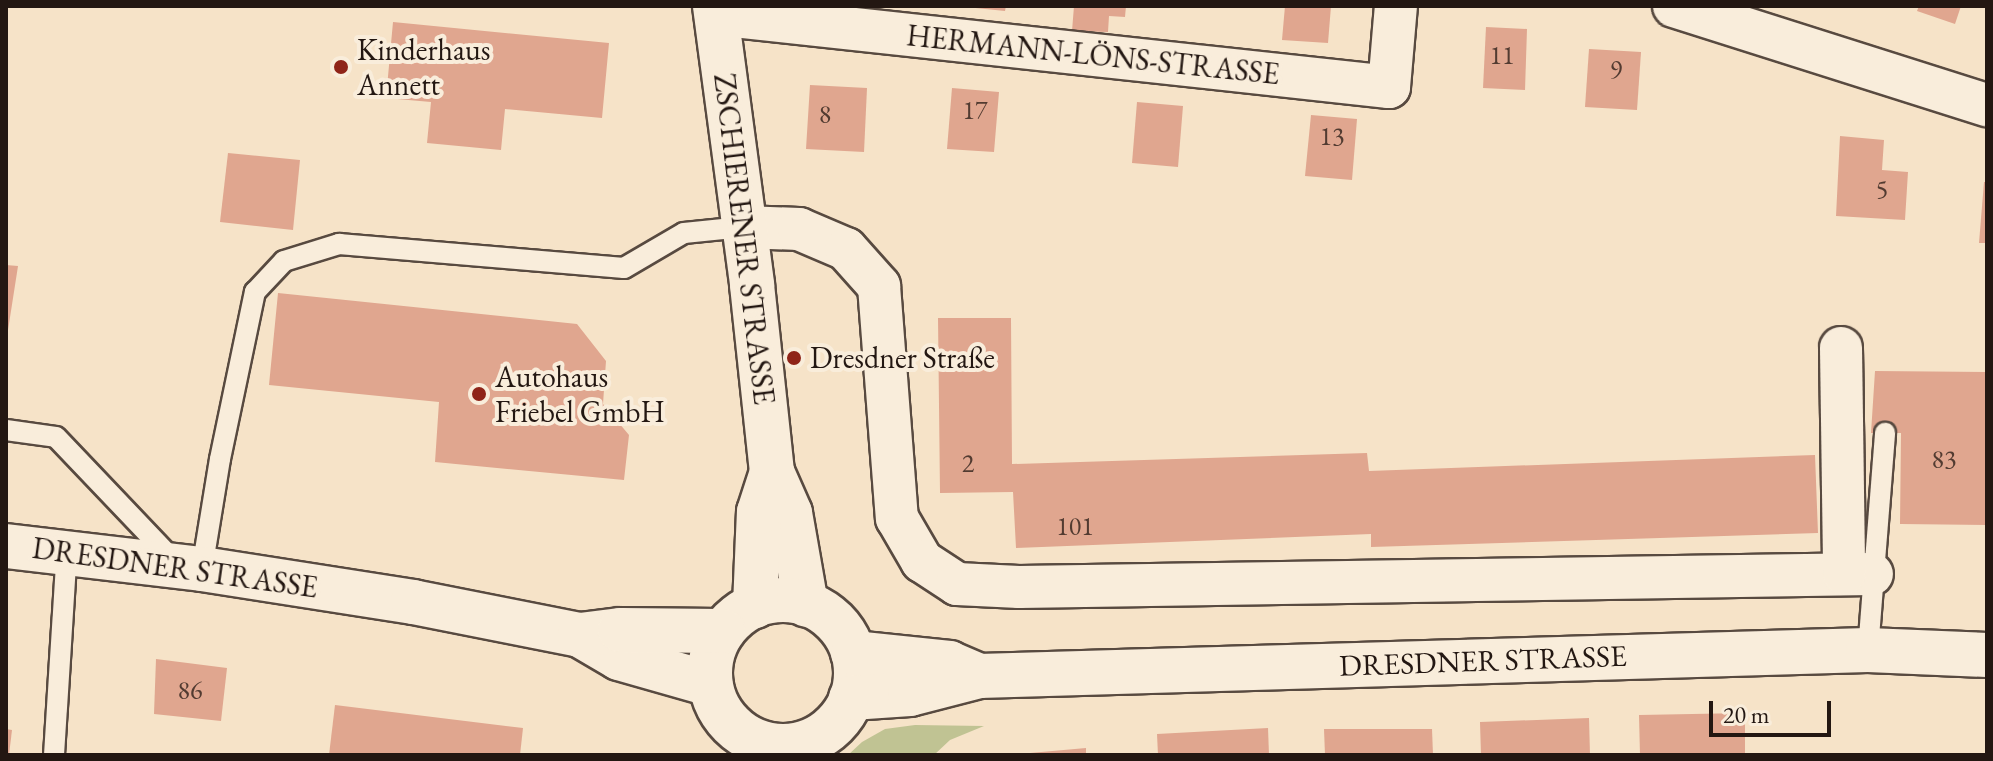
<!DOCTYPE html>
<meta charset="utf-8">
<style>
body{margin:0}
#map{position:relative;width:1993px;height:761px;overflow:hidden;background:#f6e3c8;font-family:"EB Garamond",serif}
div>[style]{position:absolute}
.green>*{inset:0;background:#c0c393}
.building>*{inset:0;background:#e0a68f}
.roads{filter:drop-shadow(2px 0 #584a40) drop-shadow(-2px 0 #584a40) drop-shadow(0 2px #584a40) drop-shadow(0 -2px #584a40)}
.lane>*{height:20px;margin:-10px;padding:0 10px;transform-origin:10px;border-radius:10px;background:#f9eddb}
.street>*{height:42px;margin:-21px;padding:0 21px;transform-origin:21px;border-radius:21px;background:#f9eddb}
.secondary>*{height:44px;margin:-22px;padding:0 22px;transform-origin:22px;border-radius:22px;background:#f9eddb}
.secondary>.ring{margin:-22px;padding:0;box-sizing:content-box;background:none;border:44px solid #f9eddb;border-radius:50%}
.dots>*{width:22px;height:22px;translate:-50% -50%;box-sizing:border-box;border:4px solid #f9eddb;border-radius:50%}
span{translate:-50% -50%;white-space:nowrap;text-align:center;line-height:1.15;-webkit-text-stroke:8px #f9eddb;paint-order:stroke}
.number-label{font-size:26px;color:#523b31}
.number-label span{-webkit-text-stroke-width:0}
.poi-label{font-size:30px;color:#231712}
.left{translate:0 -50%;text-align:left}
.street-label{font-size:30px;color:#231712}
.frame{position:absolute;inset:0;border:8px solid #231712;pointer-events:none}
.scale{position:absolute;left:1709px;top:701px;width:122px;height:36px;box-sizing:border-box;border:4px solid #231712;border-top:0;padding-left:10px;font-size:24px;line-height:28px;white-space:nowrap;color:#231712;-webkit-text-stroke:6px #f9eddb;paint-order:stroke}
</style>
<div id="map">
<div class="green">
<div style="clip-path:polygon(915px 725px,984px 726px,950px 740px,934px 755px,848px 755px,862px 742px,885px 729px)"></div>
</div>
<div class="building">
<div style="clip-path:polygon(956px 6px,1006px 6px,1005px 11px)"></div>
<div style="clip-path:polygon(1074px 6px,1126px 6px,1125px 17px,1109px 16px,1108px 32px,1072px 31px)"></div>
<div style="clip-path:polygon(1285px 6px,1331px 6px,1328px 43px,1282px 40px)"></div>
<div style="clip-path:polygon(1919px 6px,1961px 6px,1955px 24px,1917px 11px)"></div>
<div style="clip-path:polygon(393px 22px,609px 43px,602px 118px,505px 109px,501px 150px,427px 143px,431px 102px,386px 98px)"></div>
<div style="clip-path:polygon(1486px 27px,1527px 29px,1525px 90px,1483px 88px)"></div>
<div style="clip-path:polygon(1589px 49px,1641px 52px,1637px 110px,1585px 107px)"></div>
<div style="clip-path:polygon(810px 85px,867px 88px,864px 152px,806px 149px)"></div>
<div style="clip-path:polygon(952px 88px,999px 92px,994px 152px,947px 149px)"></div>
<div style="clip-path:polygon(1137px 102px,1183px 106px,1178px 167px,1132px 163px)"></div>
<div style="clip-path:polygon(1311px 115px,1357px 119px,1352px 180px,1305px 176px)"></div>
<div style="clip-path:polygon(1840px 136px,1884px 140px,1882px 170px,1908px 172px,1905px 220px,1836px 216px)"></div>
<div style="clip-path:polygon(228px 153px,300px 160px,293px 230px,220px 222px)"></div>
<div style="clip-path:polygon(1984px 182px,1987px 182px,1987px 243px,1979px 243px)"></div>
<div style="clip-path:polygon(6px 265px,18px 266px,8px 330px,6px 330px)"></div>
<div style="clip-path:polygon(278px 293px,577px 324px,606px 361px,603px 404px,629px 435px,624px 480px,435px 462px,439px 402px,269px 385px)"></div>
<div style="clip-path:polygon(938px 318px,1011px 318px,1012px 464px,1367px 453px,1369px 471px,1815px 455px,1818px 533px,1371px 547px,1371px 534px,1016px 548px,1013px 492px,940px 493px)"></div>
<div style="clip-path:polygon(1875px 371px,1987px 372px,1987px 525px,1900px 524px,1901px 433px,1871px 433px)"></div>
<div style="clip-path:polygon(156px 659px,227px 668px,221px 721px,154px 714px)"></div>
<div style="clip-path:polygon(335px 705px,523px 728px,520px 755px,329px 755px)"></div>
<div style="clip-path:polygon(1745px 713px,1745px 755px,1640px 755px,1639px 715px)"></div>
<div style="clip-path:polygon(1589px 718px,1590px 755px,1481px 755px,1480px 722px)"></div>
<div style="clip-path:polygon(1268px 728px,1269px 755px,1158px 755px,1157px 734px)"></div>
<div style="clip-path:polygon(6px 729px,12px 730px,9px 755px,6px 755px)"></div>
<div style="clip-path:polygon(1324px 729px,1432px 729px,1433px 755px,1325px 755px)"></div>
<div style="clip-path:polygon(1086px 748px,1086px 755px,1030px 755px,1030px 753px)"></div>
</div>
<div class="roads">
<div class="lane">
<div style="left:6px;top:430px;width:50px;rotate:8deg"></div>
<div style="left:56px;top:437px;width:170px;rotate:46.4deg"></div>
<div style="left:202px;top:569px;width:111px;rotate:-80.7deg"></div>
<div style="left:220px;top:459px;width:171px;rotate:-78.2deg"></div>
<div style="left:255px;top:292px;width:42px;rotate:-46.9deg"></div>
<div style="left:284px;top:261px;width:58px;rotate:-17.2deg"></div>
<div style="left:339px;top:244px;width:286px;rotate:4.8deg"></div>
<div style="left:624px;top:268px;width:69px;rotate:-30.3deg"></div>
<div style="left:684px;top:233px;width:59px;rotate:-5.8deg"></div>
<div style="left:1868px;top:650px;width:218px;rotate:-85.5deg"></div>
<div style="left:54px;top:755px;width:204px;rotate:-86.4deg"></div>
</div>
<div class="street">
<div style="left:1674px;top:6px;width:328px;rotate:17.6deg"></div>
<div style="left:716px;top:14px;width:677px;rotate:6.19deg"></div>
<div style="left:1389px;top:87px;width:81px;rotate:-85.1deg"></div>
<div style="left:743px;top:227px;width:56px;rotate:2deg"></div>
<div style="left:799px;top:229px;width:51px;rotate:23.1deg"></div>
<div style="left:846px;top:249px;width:50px;rotate:48.3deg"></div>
<div style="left:879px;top:286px;width:233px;rotate:85.6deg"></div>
<div style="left:897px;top:518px;width:50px;rotate:59.8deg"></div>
<div style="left:922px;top:561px;width:42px;rotate:33.3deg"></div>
<div style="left:957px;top:584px;width:62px;rotate:2.8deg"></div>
<div style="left:1019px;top:587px;width:853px;rotate:-0.87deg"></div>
<div style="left:1841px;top:348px;width:226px;rotate:89.2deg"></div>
</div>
<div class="secondary">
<div style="left:715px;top:6px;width:281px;rotate:82.4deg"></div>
<div style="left:752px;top:285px;width:188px;rotate:83.9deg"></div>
<div style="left:772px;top:472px;width:45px;rotate:66.3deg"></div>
<div style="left:790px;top:513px;width:93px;rotate:80.1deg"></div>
<div style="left:6px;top:546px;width:197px;rotate:6.7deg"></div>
<div style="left:202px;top:569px;width:214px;rotate:8.9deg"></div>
<div style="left:413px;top:602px;width:170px;rotate:11.2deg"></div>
<div style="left:580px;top:635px;width:45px;rotate:30.5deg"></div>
<div style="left:619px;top:658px;width:95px;rotate:15.9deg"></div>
<div class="ring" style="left:710px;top:600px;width:102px;height:102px"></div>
<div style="left:755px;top:606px;width:94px;rotate:-87.6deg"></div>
<div style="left:759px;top:512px;width:42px;rotate:-72deg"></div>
<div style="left:580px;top:635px;width:40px;rotate:-7.1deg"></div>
<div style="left:620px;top:630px;width:103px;rotate:0.6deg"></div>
<div style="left:853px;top:653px;width:97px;rotate:5.9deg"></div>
<div style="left:949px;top:663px;width:33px;rotate:23deg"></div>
<div style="left:851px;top:698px;width:59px;rotate:-3.9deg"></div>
<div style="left:910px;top:694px;width:71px;rotate:-14.6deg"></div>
<div style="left:979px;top:676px;width:889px;rotate:-1.68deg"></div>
<div style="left:1868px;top:650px;width:119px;rotate:2.4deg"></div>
</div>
</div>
<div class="dots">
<div style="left:341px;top:67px;background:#8f2418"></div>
<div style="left:794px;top:358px;background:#8f2418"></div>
<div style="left:479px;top:394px;background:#8f2418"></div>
</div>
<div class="number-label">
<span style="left:1502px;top:56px">11</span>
<span style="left:1616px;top:71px">9</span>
<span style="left:975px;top:111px">17</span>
<span style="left:825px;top:115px">8</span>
<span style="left:1332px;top:137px">13</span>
<span style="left:1882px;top:190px">5</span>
<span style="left:1944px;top:460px">83</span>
<span style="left:968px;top:464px">2</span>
<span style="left:1075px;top:527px">101</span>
<span style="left:190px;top:691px">86</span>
</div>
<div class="poi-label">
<span class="left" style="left:357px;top:67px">Kinderhaus<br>Annett</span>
<span class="left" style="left:810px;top:358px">Dresdner Straße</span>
<span class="left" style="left:495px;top:394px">Autohaus<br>Friebel GmbH</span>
</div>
<div class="street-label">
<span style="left:1093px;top:55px;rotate:6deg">HERMANN-LÖNS-STRASSE</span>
<span style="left:744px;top:239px;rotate:83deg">ZSCHIERENER STRASSE</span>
<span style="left:175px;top:568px;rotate:8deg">DRESDNER STRASSE</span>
<span style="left:1483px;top:661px;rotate:-2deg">DRESDNER STRASSE</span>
</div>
<div class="frame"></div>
<div class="scale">20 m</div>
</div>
